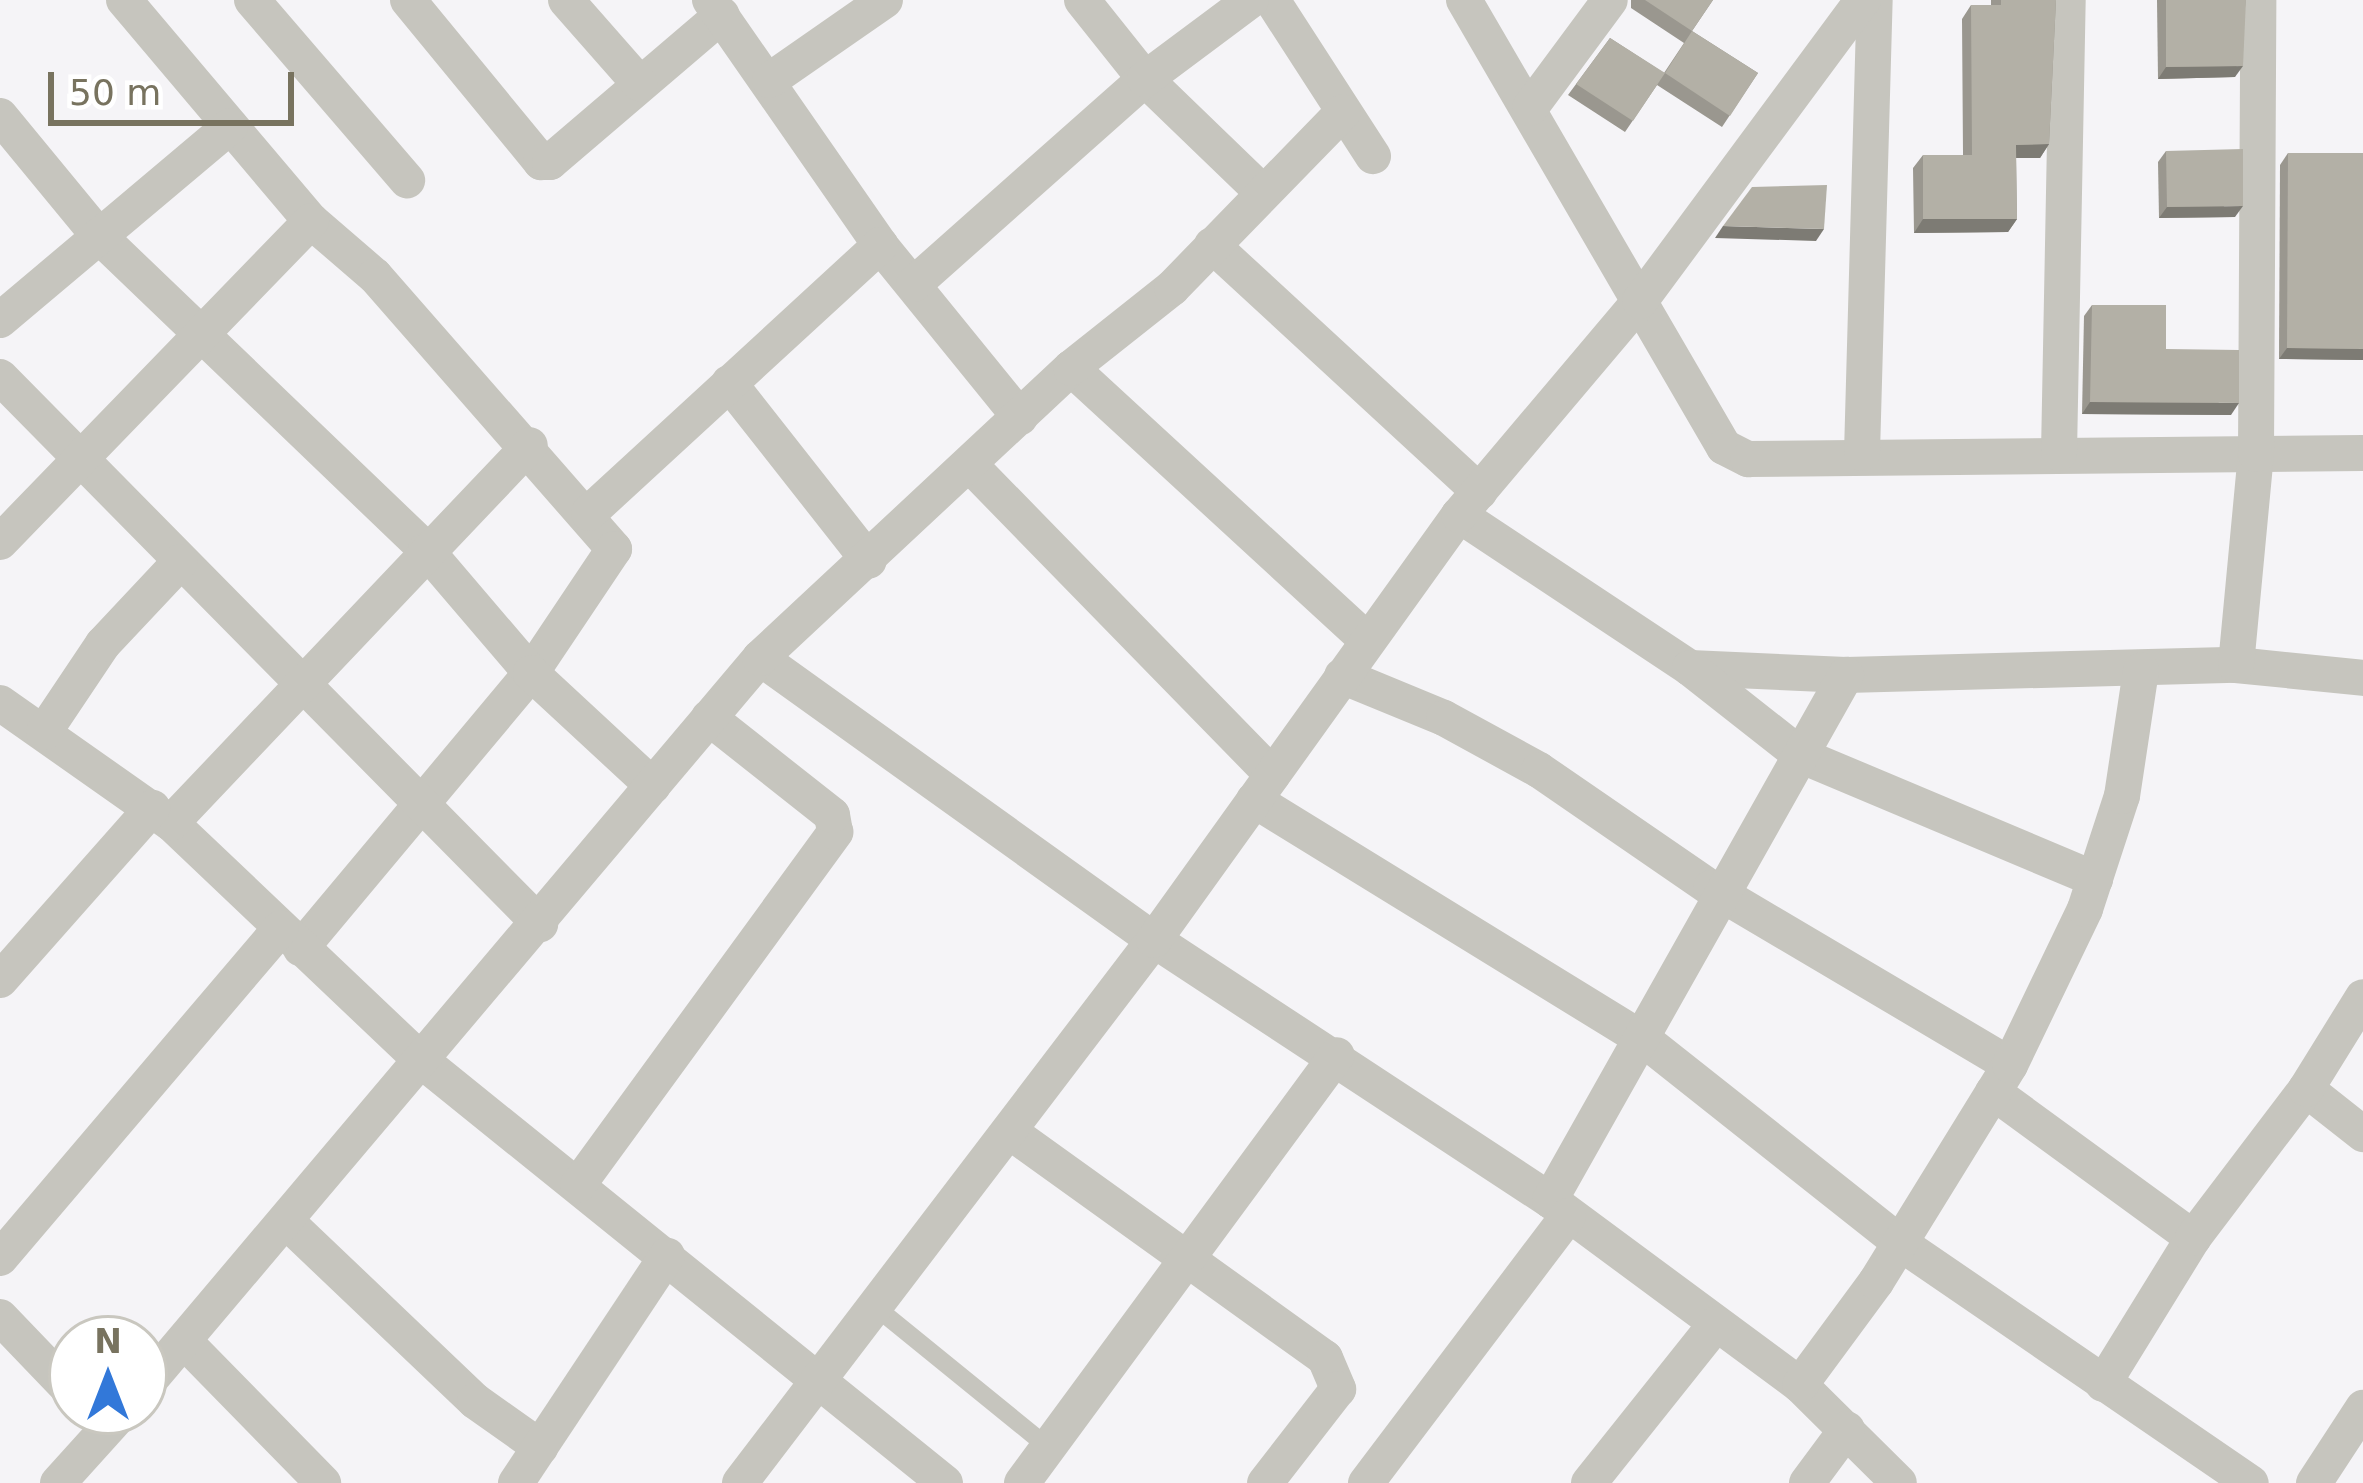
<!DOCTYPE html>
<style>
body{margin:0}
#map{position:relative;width:2363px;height:1483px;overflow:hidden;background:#f5f4f7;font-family:"DejaVu Sans",sans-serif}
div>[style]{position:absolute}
.service>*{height:18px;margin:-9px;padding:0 9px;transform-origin:9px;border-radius:9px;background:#c6c5be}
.minor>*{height:36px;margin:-18px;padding:0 18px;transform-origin:18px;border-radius:18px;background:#c6c5be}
.wall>*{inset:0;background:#9a978f}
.shaded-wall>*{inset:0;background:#7d7b74}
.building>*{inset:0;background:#b3b0a6}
span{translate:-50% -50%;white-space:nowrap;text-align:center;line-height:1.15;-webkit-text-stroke:12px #fff;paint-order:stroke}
.north{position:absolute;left:48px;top:1315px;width:120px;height:120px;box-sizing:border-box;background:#fff;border:3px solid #c9c7bf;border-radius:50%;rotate:0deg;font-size:33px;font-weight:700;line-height:48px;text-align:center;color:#78735f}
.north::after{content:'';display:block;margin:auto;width:42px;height:54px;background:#3278d9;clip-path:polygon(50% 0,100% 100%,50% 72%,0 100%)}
.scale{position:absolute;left:48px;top:72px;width:246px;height:54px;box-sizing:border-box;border:6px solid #78735f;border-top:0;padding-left:15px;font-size:36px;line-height:42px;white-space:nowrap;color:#78735f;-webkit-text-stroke:9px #fff;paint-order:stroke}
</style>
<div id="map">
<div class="service">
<div style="left:872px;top:1304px;width:227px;rotate:39.1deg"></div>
</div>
<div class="minor">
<div style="left:124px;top:0;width:289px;rotate:49.8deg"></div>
<div style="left:311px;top:221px;width:84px;rotate:40.7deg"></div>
<div style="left:375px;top:276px;width:363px;rotate:48.8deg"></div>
<div style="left:614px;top:549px;width:149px;rotate:123.8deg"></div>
<div style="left:531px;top:673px;width:359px;rotate:129.9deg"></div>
<div style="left:252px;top:0;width:238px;rotate:49.3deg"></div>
<div style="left:408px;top:0;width:210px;rotate:50.6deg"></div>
<div style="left:541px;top:162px;width:9px"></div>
<div style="left:550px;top:162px;width:226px;rotate:-40.5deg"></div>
<div style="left:566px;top:0;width:111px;rotate:48.7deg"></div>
<div style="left:710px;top:0;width:298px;rotate:55.2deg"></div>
<div style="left:880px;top:245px;width:222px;rotate:50.9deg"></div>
<div style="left:1082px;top:0;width:101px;rotate:51.4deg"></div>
<div style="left:1145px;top:79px;width:164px;rotate:44deg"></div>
<div style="left:1272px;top:0;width:186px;rotate:57.1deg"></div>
<div style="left:1464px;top:0;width:517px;rotate:59.82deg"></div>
<div style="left:1724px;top:447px;width:27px;rotate:27deg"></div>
<div style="left:1748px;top:459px;width:615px;rotate:-0.56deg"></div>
<div style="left:770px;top:80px;width:140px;rotate:-34.8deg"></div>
<div style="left:1530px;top:108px;width:134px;rotate:-53.5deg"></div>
<div style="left:0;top:116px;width:156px;rotate:50.5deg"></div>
<div style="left:99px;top:236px;width:453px;rotate:43.8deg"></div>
<div style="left:426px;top:550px;width:162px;rotate:49.5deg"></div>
<div style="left:531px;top:673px;width:166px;rotate:42.8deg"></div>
<div style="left:1212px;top:245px;width:364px;rotate:42.7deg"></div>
<div style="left:914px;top:284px;width:309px;rotate:-41.6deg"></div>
<div style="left:1145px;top:79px;width:132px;rotate:-36.7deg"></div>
<div style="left:0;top:320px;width:301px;rotate:-40.1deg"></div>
<div style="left:1071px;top:368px;width:403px;rotate:42.6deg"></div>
<div style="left:0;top:377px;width:769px;rotate:45.37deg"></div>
<div style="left:729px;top:383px;width:226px;rotate:51.8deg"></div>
<div style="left:1862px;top:453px;width:453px;rotate:-88.4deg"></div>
<div style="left:2059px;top:453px;width:453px;rotate:-88.9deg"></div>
<div style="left:970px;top:465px;width:433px;rotate:45.7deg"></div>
<div style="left:589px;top:513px;width:396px;rotate:-42.6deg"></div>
<div style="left:1459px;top:515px;width:277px;rotate:33.5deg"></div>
<div style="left:1690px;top:668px;width:156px;rotate:2.6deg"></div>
<div style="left:1846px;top:675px;width:390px;rotate:-1.5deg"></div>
<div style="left:2236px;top:665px;width:128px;rotate:5.8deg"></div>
<div style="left:0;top:542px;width:447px;rotate:-45.9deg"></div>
<div style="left:760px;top:658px;width:485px;rotate:35.6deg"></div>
<div style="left:1154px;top:940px;width:474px;rotate:33.3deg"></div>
<div style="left:1550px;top:1200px;width:311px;rotate:36.5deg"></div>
<div style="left:1800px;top:1385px;width:139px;rotate:44.7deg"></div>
<div style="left:2236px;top:665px;width:212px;rotate:-84.6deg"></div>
<div style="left:2256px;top:454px;width:454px;rotate:-89.7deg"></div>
<div style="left:1690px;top:668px;width:142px;rotate:38.2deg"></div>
<div style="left:1802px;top:756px;width:318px;rotate:22.8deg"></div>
<div style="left:1342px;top:676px;width:110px;rotate:22.4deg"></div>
<div style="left:1444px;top:718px;width:108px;rotate:28.7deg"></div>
<div style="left:1539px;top:770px;width:209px;rotate:34.5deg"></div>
<div style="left:1711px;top:888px;width:347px;rotate:30.6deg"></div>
<div style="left:0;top:703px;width:209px;rotate:35.1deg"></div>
<div style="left:171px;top:823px;width:346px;rotate:43.5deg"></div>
<div style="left:422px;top:1061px;width:672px;rotate:38.9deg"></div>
<div style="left:44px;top:732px;width:106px;rotate:-56.2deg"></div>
<div style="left:103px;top:644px;width:112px;rotate:-46.8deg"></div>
<div style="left:1254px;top:800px;width:457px;rotate:31.6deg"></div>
<div style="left:1643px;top:1039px;width:328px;rotate:38.4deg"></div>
<div style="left:1900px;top:1243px;width:425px;rotate:34.4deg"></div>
<div style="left:171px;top:823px;width:521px;rotate:-46.48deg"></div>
<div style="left:0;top:980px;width:230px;rotate:-48.5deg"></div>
<div style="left:2306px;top:1089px;width:73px;rotate:38.3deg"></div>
<div style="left:1993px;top:1092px;width:248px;rotate:36.1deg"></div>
<div style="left:1009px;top:1131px;width:389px;rotate:35.7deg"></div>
<div style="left:1325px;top:1358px;width:34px;rotate:67deg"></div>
<div style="left:1338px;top:1389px;width:119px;rotate:127.8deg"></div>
<div style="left:578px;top:1185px;width:437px;rotate:-53.9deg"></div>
<div style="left:835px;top:832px;width:17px;rotate:-100deg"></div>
<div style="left:832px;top:815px;width:157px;rotate:-141.7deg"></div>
<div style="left:1550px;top:1200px;width:603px;rotate:-60.59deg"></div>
<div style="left:286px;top:1221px;width:261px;rotate:43.6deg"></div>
<div style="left:475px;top:1401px;width:80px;rotate:35.3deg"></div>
<div style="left:0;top:1258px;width:433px;rotate:-49.6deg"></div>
<div style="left:0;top:1317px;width:104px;rotate:46.2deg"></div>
<div style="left:184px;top:1341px;width:199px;rotate:45.6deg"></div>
<div style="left:2103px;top:1384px;width:172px;rotate:-58.3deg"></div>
<div style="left:2193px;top:1238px;width:187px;rotate:-52.8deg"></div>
<div style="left:2306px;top:1089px;width:108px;rotate:-58.2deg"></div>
<div style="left:1800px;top:1385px;width:128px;rotate:-53.6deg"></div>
<div style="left:1876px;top:1282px;width:255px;rotate:-58.3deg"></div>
<div style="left:2010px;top:1065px;width:173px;rotate:-64.3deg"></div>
<div style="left:2085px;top:909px;width:119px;rotate:-71.9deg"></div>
<div style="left:2122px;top:796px;width:127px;rotate:-81.4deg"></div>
<div style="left:144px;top:1387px;width:954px;rotate:-49.8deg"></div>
<div style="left:760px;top:658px;width:425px;rotate:-43deg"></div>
<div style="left:1071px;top:368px;width:129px;rotate:-38.4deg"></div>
<div style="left:1172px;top:288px;width:245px;rotate:-45.8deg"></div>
<div style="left:58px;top:1483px;width:97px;rotate:-47.9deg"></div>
<div style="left:516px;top:1483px;width:273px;rotate:-56.4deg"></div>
<div style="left:740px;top:1483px;width:683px;rotate:-52.68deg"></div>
<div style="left:1154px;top:940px;width:523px;rotate:-54.33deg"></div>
<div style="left:1459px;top:515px;width:280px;rotate:-49.8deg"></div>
<div style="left:1640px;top:301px;width:375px;rotate:-53.5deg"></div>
<div style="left:1022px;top:1483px;width:531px;rotate:-53.65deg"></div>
<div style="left:1366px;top:1483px;width:335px;rotate:-52.9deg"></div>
<div style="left:1589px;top:1483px;width:203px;rotate:-51.4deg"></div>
<div style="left:1807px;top:1483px;width:67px;rotate:-53.5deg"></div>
<div style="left:2314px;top:1483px;width:90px;rotate:-56.8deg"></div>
</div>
<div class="wall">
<div style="clip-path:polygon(1631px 0,1713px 0,1692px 31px,1758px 73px,1722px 127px,1657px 85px,1625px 132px,1568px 95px,1610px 38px,1664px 73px,1684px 43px,1631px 8px)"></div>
<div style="clip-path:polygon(1991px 0,2056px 0,2049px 144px,2040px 158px,2016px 158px,2017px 219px,2008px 232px,1914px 233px,1913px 168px,1923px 155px,1963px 155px,1962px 19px,1971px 5px,1991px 5px)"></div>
<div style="clip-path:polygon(2157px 0,2246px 0,2235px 77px,2158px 79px)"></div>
<div style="clip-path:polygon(2166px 151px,2235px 217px,2159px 218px,2158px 162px)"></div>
<div style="clip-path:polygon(2288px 153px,2363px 360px,2279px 359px,2280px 165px)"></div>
<div style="clip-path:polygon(2092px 305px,2166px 349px,2231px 415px,2082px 414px,2084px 316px)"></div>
</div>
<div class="shaded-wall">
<div style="clip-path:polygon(2243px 66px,2235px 77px,2158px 79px,2166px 67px)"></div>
<div style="clip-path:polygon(2049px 144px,2040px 158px,2007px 158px,2016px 145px)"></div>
<div style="clip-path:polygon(2243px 206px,2235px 217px,2159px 218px,2167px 207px)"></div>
<div style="clip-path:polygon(1923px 219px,2017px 219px,2008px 232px,1914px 233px)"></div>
<div style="clip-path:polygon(1723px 226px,1824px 229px,1816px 241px,1715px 238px)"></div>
<div style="clip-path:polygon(2287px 348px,2363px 349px,2363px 360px,2279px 359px)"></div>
<div style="clip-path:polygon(2090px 402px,2239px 403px,2231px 415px,2082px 414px)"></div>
</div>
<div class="building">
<div style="clip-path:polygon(1645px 0,1713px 0,1692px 31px)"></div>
<div style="clip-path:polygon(2001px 0,2056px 0,2049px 144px,2016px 145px,2017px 219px,1923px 219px,1923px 155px,1972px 155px,1971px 5px,2001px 5px)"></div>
<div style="clip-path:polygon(2166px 0,2246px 0,2243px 66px,2166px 67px)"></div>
<div style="clip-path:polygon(1692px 31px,1758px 73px,1730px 116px,1665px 73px)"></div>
<div style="clip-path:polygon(1610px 38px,1665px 73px,1633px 121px,1576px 84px)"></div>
<div style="clip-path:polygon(2243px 149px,2243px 206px,2167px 207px,2166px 151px)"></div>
<div style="clip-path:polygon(2288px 153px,2363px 153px,2363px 349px,2287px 348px)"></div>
<div style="clip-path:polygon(1827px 185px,1824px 229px,1723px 226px,1752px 187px)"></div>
<div style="clip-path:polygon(2092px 305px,2166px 305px,2166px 349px,2239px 350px,2239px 403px,2090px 402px)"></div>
</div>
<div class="north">N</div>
<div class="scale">50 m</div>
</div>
